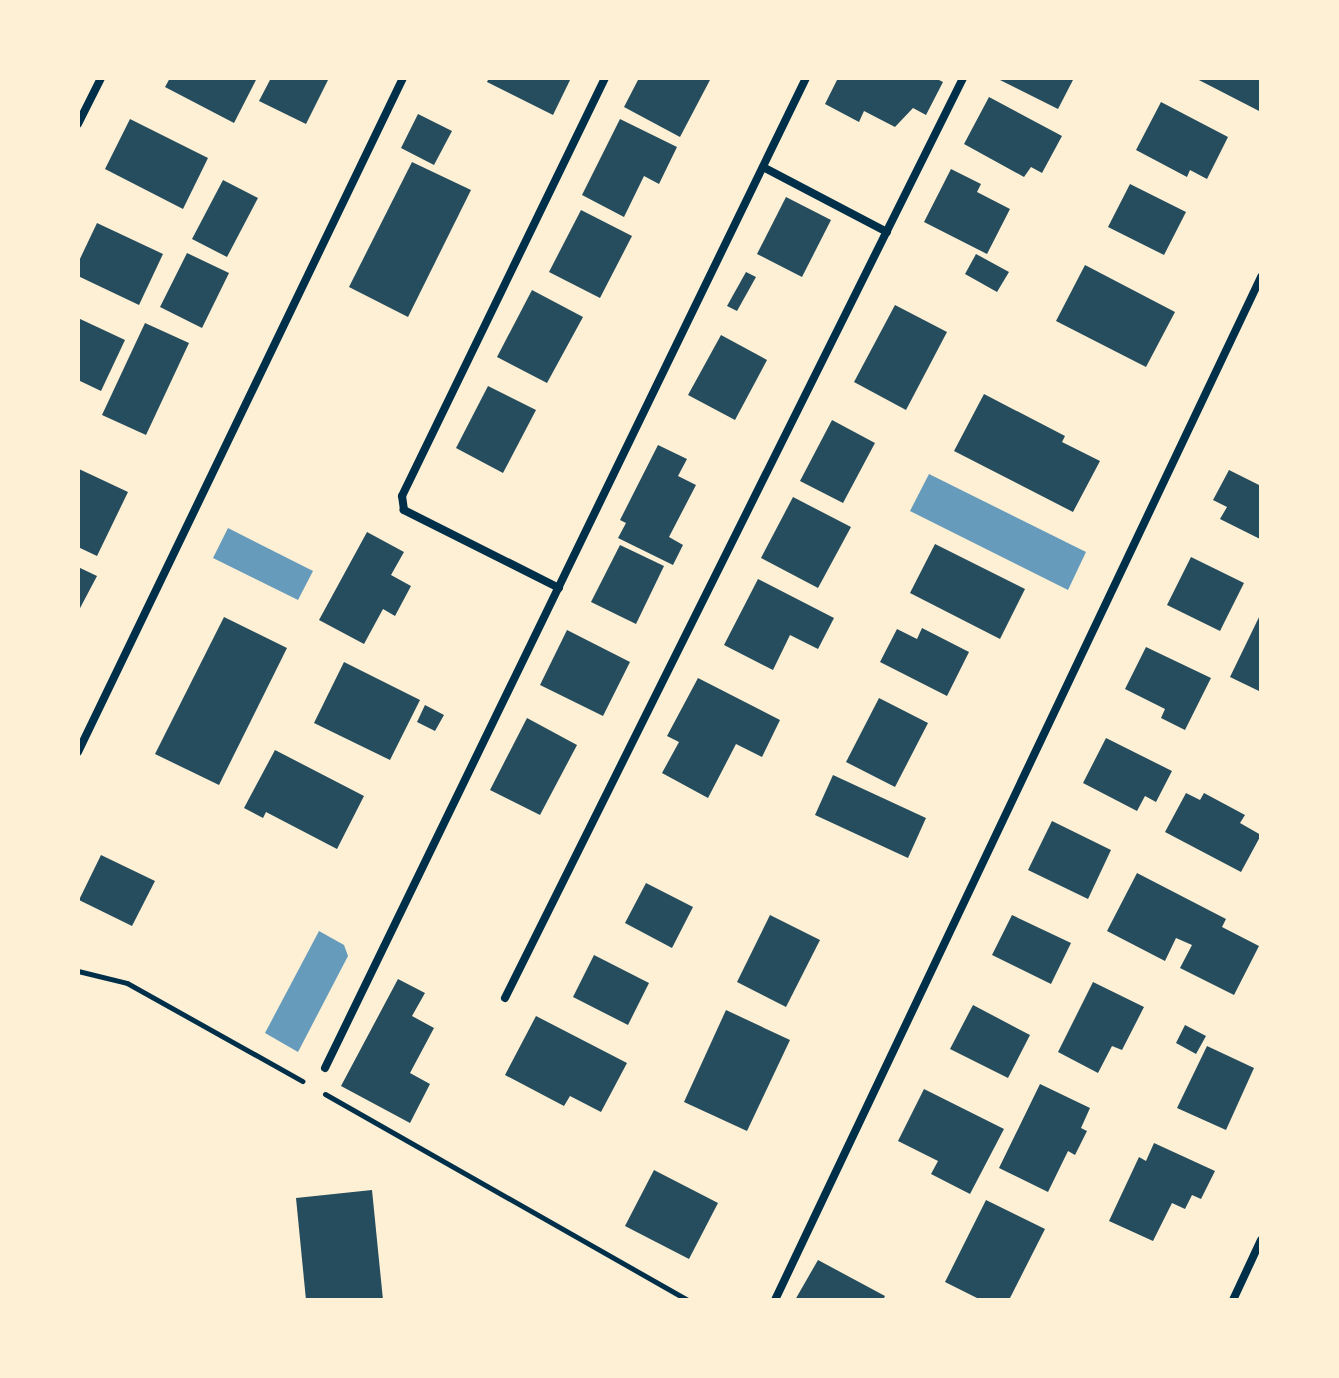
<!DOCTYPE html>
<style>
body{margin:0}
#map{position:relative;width:1339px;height:1378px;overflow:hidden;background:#fdf0d5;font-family:Inter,sans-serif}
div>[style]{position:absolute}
.water>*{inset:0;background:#669bbc}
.building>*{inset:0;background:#264d5e}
.path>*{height:5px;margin:-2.5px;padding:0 2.5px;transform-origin:2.5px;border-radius:2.5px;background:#003049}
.minor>*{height:8px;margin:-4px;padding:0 4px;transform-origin:4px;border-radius:4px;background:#003049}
span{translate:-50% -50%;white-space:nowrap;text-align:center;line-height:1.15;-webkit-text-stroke:6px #fdf0d5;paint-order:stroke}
.frame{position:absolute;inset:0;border:80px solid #fdf0d5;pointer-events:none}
</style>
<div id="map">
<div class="water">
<div style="clip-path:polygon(929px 474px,1086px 552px,1068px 590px,910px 511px)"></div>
<div style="clip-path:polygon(228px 528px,313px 571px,298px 600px,213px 558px)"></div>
<div style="clip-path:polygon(319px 931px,344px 945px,348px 956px,298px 1052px,265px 1033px)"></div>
</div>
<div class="building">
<div style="clip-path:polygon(170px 78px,257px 78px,234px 123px,165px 87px)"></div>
<div style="clip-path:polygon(271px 78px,329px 78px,306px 124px,259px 101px)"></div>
<div style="clip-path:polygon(489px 78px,571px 78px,553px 115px,487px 82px)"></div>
<div style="clip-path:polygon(639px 78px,711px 78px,680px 137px,624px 107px)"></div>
<div style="clip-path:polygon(838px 78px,935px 78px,943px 82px,926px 115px,913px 108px,895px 127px,864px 111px,859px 122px,825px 104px)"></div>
<div style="clip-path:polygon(996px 78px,1074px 78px,1058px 109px)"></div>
<div style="clip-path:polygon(1195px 78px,1261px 78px,1261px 112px)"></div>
<div style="clip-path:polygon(989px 97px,1062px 136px,1042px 173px,1031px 167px,1024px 177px,964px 144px)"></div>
<div style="clip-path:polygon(1161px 102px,1228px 137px,1207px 179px,1190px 170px,1187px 177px,1136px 150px)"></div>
<div style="clip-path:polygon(418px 114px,452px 131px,434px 165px,401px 148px)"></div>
<div style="clip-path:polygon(130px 119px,208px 158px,183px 209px,105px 169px)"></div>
<div style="clip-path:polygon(620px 119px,677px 147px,659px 184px,644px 176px,624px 217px,582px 195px)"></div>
<div style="clip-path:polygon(412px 162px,471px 190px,408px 317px,349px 287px)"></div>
<div style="clip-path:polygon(951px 169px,981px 184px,977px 192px,1010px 209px,987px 254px,924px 222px)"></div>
<div style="clip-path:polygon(223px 180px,258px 198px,227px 257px,192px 239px)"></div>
<div style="clip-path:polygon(1130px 184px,1186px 212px,1164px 255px,1108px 227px)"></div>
<div style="clip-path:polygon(786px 197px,831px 220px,802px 277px,757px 254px)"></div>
<div style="clip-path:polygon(581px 210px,632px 236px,600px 298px,549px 272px)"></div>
<div style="clip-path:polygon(97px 223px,163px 254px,139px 305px,78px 276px,78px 263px)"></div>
<div style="clip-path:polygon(187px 253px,229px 273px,202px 328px,160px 307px)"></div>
<div style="clip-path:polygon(976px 254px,1009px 272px,997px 292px,965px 274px)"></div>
<div style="clip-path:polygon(1085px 265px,1175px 312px,1146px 367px,1056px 321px)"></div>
<div style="clip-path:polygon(746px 272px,756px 277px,737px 311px,727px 306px)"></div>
<div style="clip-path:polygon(532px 290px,583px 317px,547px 383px,497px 357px)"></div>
<div style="clip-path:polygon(895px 305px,947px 332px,906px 410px,854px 382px)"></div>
<div style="clip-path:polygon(78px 318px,125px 340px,101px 391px,78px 380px)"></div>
<div style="clip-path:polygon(145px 323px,189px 343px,146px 435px,102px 415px)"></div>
<div style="clip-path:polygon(721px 335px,767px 360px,735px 420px,688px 395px)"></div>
<div style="clip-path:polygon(488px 386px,536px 410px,503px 473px,456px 448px)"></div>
<div style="clip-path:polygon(984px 394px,1065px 436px,1062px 442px,1100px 461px,1073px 512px,954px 451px)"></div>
<div style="clip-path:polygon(832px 420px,875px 443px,843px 503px,800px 481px)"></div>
<div style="clip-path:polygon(658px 445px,687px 459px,678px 476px,696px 485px,669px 537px,683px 545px,673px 565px,618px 538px,626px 523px,620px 520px)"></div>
<div style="clip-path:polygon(79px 469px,128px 492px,97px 556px,78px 547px)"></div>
<div style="clip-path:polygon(1229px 470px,1261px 486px,1260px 539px,1220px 519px,1227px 507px,1213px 500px)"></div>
<div style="clip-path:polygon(793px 497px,851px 527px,818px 588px,761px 558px)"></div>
<div style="clip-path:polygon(367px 532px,404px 552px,391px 575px,411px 586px,395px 616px,383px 609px,364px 644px,319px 620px)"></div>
<div style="clip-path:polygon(935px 544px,1025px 589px,1000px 639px,910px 593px)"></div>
<div style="clip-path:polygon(620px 545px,664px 566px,636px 624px,591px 602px)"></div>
<div style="clip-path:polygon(1191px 557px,1244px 583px,1220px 631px,1167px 605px)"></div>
<div style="clip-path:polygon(78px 567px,97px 576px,78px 612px)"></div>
<div style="clip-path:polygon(758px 579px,834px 618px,818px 649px,790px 635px,773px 670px,724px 645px)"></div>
<div style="clip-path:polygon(1261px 613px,1261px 692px,1230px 677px)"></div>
<div style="clip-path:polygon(224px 617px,287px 648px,219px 785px,155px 754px)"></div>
<div style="clip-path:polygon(922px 628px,969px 652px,947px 696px,880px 662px,897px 629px,917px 639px)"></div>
<div style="clip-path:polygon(567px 630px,630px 662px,603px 716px,540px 685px)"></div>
<div style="clip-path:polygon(1146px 647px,1211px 678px,1185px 730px,1161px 718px,1165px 709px,1125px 689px)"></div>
<div style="clip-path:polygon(344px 662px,420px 700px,390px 760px,314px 723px)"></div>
<div style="clip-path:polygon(698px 678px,780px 720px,762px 757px,736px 744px,708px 798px,662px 773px,679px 742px,667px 736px)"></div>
<div style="clip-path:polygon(879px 698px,928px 723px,895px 787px,846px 762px)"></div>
<div style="clip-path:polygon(425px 705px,444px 715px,435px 731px,417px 722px)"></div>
<div style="clip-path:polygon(527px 718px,577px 745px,540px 815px,490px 790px)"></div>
<div style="clip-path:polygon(1106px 738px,1172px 771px,1156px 802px,1145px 796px,1137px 811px,1083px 783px)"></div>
<div style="clip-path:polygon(275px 750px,364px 796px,337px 849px,266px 812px,263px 818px,244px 808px)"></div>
<div style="clip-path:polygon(833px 775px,926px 818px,908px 858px,815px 815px)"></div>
<div style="clip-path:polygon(1186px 793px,1200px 800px,1204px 793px,1245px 815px,1240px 823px,1261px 835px,1241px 872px,1165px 832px)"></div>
<div style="clip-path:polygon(1052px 821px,1111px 850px,1088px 899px,1028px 870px)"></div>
<div style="clip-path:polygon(101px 855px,155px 881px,132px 926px,79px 900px)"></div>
<div style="clip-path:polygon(1137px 873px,1226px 919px,1222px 927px,1259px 946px,1234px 995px,1180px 968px,1192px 945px,1176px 938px,1165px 961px,1107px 931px)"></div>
<div style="clip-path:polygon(646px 883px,693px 907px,672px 948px,625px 923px)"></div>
<div style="clip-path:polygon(770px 915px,820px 940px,786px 1007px,737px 982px)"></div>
<div style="clip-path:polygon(1012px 915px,1071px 943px,1051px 984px,992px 955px)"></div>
<div style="clip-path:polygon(594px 955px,649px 983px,628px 1025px,573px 997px)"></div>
<div style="clip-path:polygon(398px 979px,425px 993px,412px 1016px,434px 1028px,410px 1073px,430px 1084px,410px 1123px,341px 1086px)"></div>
<div style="clip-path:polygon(1093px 982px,1144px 1007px,1122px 1050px,1112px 1046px,1098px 1073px,1058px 1052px)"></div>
<div style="clip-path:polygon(973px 1005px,1030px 1035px,1008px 1078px,950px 1049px)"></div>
<div style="clip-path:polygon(726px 1010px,790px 1040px,747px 1131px,684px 1102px)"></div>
<div style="clip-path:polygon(536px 1016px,627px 1063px,601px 1112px,570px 1096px,564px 1106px,505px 1075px)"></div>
<div style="clip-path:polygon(1185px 1025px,1206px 1036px,1196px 1054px,1176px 1043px)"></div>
<div style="clip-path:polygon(1207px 1046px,1254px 1068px,1226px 1130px,1177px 1108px)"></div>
<div style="clip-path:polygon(1040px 1084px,1090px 1108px,1081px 1128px,1087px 1131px,1075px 1155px,1068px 1151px,1048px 1192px,999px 1168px)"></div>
<div style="clip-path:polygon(924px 1089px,1004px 1129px,970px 1194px,931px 1174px,938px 1161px,898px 1141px)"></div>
<div style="clip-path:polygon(1154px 1143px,1215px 1171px,1201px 1199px,1192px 1195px,1185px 1209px,1172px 1203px,1153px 1241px,1109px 1221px,1139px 1157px,1146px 1161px)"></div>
<div style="clip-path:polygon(654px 1170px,718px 1203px,689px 1259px,625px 1226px)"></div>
<div style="clip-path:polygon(372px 1190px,383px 1300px,306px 1300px,296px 1198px)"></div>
<div style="clip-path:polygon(986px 1200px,1045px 1229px,1009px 1300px,981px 1300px,945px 1282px)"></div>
<div style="clip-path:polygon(818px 1260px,885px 1296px,883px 1300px,795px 1300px)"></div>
</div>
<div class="path">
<div style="left:78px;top:971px;width:50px;rotate:13.8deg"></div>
<div style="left:127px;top:983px;width:201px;rotate:29.2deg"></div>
<div style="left:325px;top:1094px;width:417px;rotate:29.6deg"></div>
</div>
<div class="minor">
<div style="left:78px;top:124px;width:51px;rotate:-63.4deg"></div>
<div style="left:763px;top:167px;width:140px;rotate:27.7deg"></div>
<div style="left:559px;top:588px;width:174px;rotate:-153.3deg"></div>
<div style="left:404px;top:510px;width:14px;rotate:-98deg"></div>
<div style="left:402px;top:496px;width:465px;rotate:-64.1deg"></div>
<div style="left:78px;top:752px;width:748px;rotate:-64.26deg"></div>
<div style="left:505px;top:998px;width:1028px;rotate:-63.53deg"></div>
<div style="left:325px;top:1068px;width:1101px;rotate:-64.09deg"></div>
<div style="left:775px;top:1300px;width:1133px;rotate:-64.59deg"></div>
<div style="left:1233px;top:1300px;width:66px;rotate:-65deg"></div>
</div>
<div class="frame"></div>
</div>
